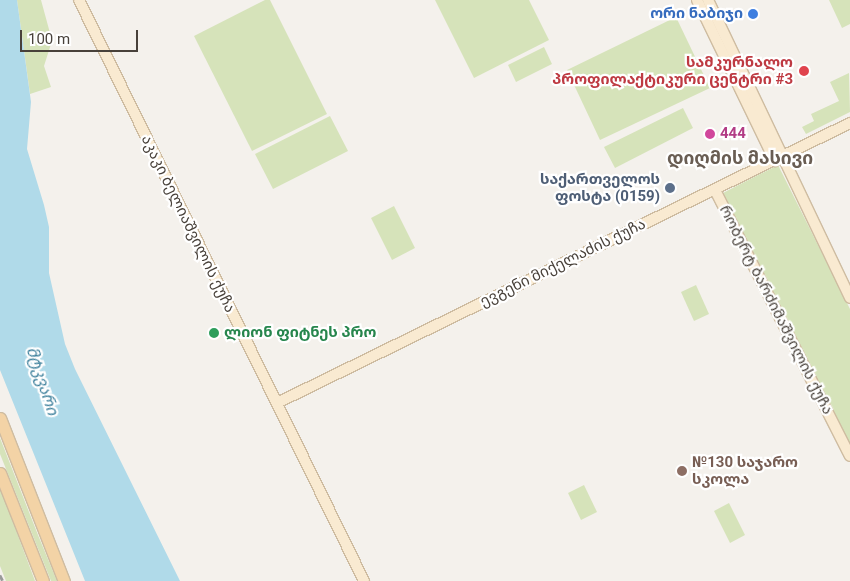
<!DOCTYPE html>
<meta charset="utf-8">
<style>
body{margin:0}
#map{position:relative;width:850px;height:581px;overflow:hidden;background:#f4f1ec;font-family:Roboto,"Noto Sans Georgian",sans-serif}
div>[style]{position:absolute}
.green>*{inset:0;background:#d6e3ba}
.water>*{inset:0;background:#b0dae9}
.roads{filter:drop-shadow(1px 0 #cebca1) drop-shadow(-1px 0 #cebca1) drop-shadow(0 1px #cebca1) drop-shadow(0 -1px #cebca1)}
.secondary>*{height:10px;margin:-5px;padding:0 5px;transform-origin:5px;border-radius:5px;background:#f9ead1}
.primary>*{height:11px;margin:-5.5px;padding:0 5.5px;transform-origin:5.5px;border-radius:5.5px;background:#f3d3a6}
.rail>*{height:2.5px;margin-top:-1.25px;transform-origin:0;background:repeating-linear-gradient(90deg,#999 0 6px,transparent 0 12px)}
.dots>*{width:14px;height:14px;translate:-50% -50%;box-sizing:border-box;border:2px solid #fff;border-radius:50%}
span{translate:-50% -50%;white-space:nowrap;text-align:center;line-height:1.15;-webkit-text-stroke:4.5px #fff;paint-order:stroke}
.shop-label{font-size:15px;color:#366cbe;font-weight:700}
.right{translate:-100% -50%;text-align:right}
.health-label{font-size:15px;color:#be3a42;font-weight:700}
.hotel-label{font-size:15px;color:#b23c85;font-weight:700}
.left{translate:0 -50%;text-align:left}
.service-label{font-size:15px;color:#4e5e75;font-weight:700}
.street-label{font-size:15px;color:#48413a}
.leisure-label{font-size:15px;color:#27864d;font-weight:700}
.education-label{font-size:15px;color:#785e54;font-weight:700}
.water-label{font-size:16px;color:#3a7e9a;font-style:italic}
.quarter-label{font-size:18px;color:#695d53;font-weight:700}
.scale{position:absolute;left:20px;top:30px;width:118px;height:22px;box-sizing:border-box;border:2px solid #48413a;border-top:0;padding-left:6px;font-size:15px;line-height:18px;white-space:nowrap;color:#48413a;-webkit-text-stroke:4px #fff;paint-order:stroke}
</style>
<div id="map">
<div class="green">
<div style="clip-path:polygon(17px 0,41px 0,50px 33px,51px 44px,44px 66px,51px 87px,30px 94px)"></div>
<div style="clip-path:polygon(265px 0,270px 0,327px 114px,252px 151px,194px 36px)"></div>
<div style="clip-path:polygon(435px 0,529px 0,549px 40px,474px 78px)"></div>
<div style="clip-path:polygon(829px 0,850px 0,850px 24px,842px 28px)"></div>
<div style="clip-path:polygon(676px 17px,710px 88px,600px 140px,567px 70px)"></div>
<div style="clip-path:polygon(544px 47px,552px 64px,516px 82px,508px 65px)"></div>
<div style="clip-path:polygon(849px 73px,850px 112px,806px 134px,802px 127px,814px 121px,811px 114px,839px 101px,830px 82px)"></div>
<div style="clip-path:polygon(683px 108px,693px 128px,615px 168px,604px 147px)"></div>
<div style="clip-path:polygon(330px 116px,348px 151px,273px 189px,255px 154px)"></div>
<div style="clip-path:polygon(778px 165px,850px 309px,850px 449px,721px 194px)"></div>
<div style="clip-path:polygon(394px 206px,415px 248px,392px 260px,371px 218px)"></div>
<div style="clip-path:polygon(696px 285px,709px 314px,694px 321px,681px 292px)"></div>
<div style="clip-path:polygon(0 438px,38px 535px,57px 581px,51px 581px,0 454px)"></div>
<div style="clip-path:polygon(584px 485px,597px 512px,581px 520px,568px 493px)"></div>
<div style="clip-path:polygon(0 487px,4px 498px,35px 581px,6px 581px,0 566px)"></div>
<div style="clip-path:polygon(729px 503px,745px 535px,730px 543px,714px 511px)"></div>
</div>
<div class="water">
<div style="clip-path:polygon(0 0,17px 0,31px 102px,27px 149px,44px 205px,49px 227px,49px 273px,65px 344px,75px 369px,180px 581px,85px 581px,0 370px)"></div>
</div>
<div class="roads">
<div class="secondary">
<div style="left:79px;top:0;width:647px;rotate:63.87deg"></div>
<div style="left:697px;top:0;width:179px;rotate:64.2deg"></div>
<div style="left:708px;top:0;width:330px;rotate:64.5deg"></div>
<div style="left:715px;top:190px;width:298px;rotate:63.1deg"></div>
<div style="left:277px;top:403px;width:638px;rotate:-26.04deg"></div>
</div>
<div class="primary">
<div style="left:0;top:418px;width:175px;rotate:68.6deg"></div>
<div style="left:0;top:473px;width:116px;rotate:68.3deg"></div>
</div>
</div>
<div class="rail">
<div style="left:0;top:575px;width:7px;rotate:63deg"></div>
</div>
<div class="dots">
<div style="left:753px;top:14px;background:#3f7fe0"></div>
<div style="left:804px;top:71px;background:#e0444e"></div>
<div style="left:710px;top:134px;background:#d1479c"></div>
<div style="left:670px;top:188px;background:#5c6f8a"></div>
<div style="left:214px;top:333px;background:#2e9e5b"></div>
<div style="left:682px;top:471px;background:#8d6e63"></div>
</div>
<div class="shop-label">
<span class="right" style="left:743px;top:14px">ორი ნაბიჯი</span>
</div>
<div class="health-label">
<span class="right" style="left:793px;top:71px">სამკურნალო<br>პროფილაქტიკური ცენტრი #3</span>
</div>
<div class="hotel-label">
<span class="left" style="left:720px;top:134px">444</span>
</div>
<div class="service-label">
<span class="right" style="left:660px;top:188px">საქართველოს<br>ფოსტა (0159)</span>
</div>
<div class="street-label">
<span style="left:188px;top:224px;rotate:64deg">აკაკი ბელიაშვილის ქუჩა</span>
<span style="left:563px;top:263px;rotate:-26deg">ევგენი მიქელაძის ქუჩა</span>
<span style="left:776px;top:310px;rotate:63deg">რობერტ ბარძიმაშვილის ქუჩა</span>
</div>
<div class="leisure-label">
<span class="left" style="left:224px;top:333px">ლიონ ფიტნეს პრო</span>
</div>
<div class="education-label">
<span class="left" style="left:692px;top:471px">№130 საჯარო<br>სკოლა</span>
</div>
<div class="water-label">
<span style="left:42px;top:381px;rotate:72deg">მტკვარი</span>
</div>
<div class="quarter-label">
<span style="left:740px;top:158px">დიღმის მასივი</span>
</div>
<div class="scale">100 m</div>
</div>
